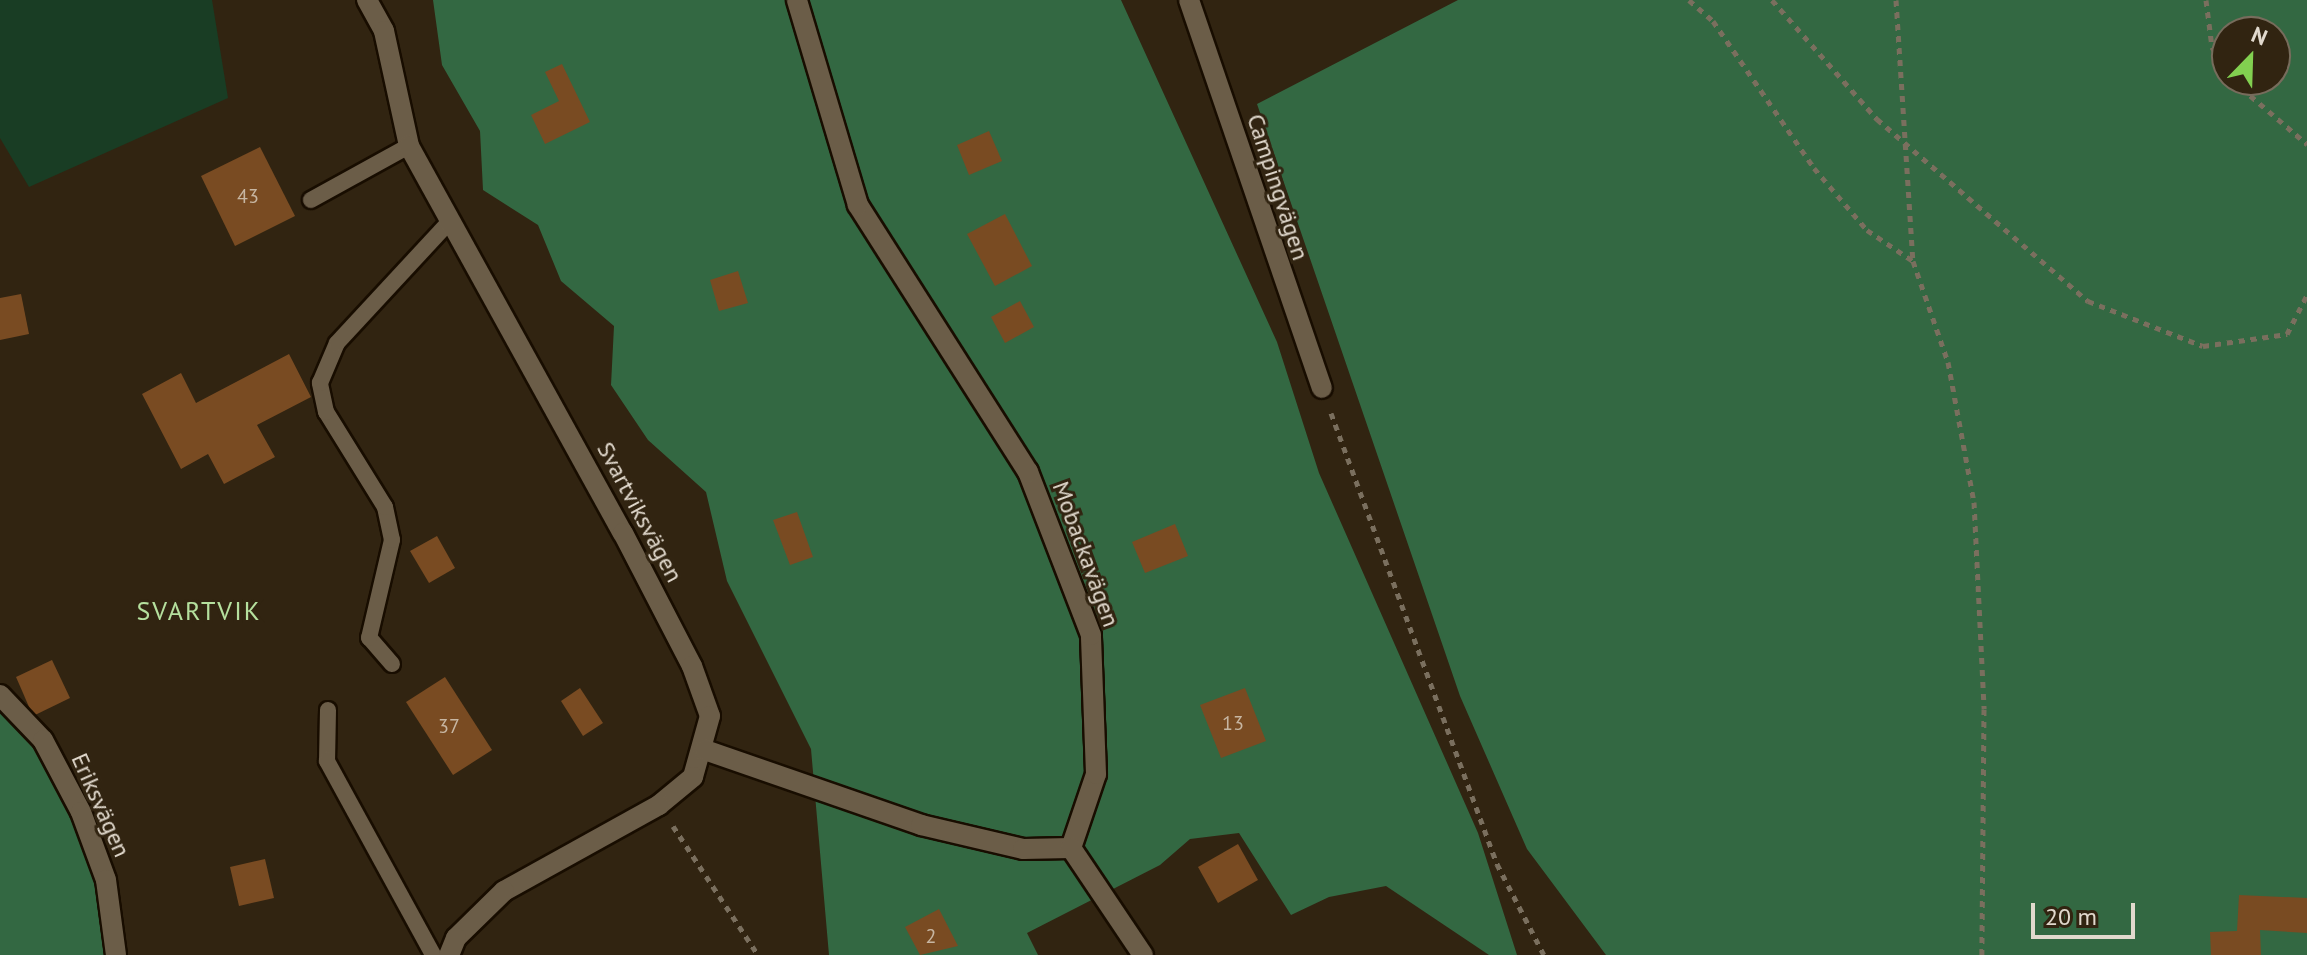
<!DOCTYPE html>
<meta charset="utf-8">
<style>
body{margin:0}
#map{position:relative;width:2307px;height:955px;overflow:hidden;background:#312411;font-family:"PT Sans",sans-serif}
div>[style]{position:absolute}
.green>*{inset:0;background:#193d24}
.forest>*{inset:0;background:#336842}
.building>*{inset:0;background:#794b22}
.path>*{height:5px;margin-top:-2.5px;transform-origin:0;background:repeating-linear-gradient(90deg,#7a6f5e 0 6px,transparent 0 12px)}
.roads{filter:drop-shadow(2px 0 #180d00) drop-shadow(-2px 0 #180d00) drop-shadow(0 2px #180d00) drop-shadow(0 -2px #180d00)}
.service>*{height:16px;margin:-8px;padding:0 8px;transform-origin:8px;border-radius:8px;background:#6b5d48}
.minor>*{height:20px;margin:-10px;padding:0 10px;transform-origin:10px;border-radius:10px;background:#6b5d48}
span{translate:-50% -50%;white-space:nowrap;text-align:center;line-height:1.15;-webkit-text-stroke:6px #312411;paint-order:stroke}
.number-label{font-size:20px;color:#c7b6a2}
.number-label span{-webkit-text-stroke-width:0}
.street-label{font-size:24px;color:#e1d9cd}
.neighbourhood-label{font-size:26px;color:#b5e09e;letter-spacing:2px}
.north{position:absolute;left:2211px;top:16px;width:80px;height:80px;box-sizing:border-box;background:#312411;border:2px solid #776c5c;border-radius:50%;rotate:23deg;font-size:22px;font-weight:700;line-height:32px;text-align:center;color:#e1d9cd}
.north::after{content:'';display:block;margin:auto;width:28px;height:36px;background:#82d050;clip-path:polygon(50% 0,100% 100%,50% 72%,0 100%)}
.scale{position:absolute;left:2031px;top:903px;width:104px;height:36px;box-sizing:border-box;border:4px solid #e1d9cd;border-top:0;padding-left:10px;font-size:24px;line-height:28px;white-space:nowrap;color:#e1d9cd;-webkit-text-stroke:6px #312411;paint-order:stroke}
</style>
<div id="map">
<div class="green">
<div style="clip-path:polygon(0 0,212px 0,228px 98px,29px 187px,0 138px)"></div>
</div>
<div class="forest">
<div style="clip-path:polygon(433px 0,1121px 0,1277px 342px,1319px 473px,1478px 833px,1517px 955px,1489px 955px,1386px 886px,1329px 897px,1291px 915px,1239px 833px,1190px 839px,1160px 865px,1027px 933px,1038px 955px,829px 955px,811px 749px,727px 581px,706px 492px,648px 440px,611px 385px,614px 326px,561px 281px,538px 225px,483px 190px,480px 131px,442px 65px)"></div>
<div style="clip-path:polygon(evenodd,1458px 0,2307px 0,2307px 955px,1606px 955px,1527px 849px,1460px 696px,1257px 104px,1458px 0,2227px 32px,2275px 32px,2275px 80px,2227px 80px,2227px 32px)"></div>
<div style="clip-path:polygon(0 695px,81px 812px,116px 955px,0 955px)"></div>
</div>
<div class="building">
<div style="clip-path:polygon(562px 64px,590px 122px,545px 144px,531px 115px,559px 101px,545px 72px)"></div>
<div style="clip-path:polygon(989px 131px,1002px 161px,969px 175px,957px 145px)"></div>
<div style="clip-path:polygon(260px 147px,295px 216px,235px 246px,201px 176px)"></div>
<div style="clip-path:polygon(1005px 214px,1032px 266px,995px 286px,967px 234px)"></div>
<div style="clip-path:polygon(738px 271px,748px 303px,719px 311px,710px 280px)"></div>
<div style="clip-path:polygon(21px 294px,29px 334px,0 340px,0 298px)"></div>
<div style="clip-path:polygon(1020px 301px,1034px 327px,1005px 343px,991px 317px)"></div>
<div style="clip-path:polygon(289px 354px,311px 397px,257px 425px,275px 457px,224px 484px,208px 454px,181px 469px,142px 394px,181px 373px,196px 403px)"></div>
<div style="clip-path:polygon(797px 512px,813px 557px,790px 565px,773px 520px)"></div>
<div style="clip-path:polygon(1175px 524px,1188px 556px,1145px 573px,1132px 542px)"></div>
<div style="clip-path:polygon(437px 536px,455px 568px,429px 583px,410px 551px)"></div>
<div style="clip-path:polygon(52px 660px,70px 698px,33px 716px,16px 677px)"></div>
<div style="clip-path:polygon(445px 677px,492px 750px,453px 775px,406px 702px)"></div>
<div style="clip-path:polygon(580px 688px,603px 723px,583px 736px,561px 701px)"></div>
<div style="clip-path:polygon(1245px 688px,1266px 741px,1221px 758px,1200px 705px)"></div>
<div style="clip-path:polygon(1238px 844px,1258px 880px,1218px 903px,1198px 867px)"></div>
<div style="clip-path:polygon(265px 859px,274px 898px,239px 906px,230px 867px)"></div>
<div style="clip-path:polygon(2239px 895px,2307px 898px,2307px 933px,2260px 930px,2261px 955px,2211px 955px,2210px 932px,2237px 931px)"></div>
<div style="clip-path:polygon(939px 909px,958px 946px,920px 955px,905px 927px)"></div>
</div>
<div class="path">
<div style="left:1689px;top:0;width:32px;rotate:41deg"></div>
<div style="left:1713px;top:21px;width:178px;rotate:55.5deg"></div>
<div style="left:1814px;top:168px;width:82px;rotate:49.5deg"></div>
<div style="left:1867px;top:230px;width:55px;rotate:34deg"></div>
<div style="left:1913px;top:261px;width:107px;rotate:70.9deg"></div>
<div style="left:1948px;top:362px;width:142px;rotate:79.5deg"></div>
<div style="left:1974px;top:502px;width:207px;rotate:87.2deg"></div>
<div style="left:1984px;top:709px;width:246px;rotate:90.5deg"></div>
<div style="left:1772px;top:0;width:159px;rotate:48.6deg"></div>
<div style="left:1877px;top:119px;width:279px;rotate:40.8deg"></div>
<div style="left:2088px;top:301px;width:123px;rotate:21.4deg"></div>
<div style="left:2203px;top:346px;width:85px;rotate:-8.1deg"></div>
<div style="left:2287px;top:334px;width:44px;rotate:-62.9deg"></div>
<div style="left:1896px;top:0;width:262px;rotate:86.3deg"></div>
<div style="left:2206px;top:0;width:47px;rotate:82.7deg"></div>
<div style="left:2212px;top:47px;width:29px;rotate:59deg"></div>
<div style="left:2232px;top:80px;width:99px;rotate:40.5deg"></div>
<div style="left:1331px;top:413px;width:481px;rotate:69.8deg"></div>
<div style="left:1497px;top:864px;width:102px;rotate:62.7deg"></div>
<div style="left:673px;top:826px;width:154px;rotate:56.6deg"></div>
</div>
<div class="roads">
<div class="service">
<div style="left:311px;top:200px;width:112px;rotate:-28.9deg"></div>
<div style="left:392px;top:664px;width:35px;rotate:-131deg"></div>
<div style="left:369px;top:638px;width:101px;rotate:-76.8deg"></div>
<div style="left:392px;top:540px;width:34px;rotate:-102deg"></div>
<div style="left:385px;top:507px;width:112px;rotate:-121.8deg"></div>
<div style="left:326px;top:412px;width:30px;rotate:-102deg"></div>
<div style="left:320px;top:383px;width:43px;rotate:-67deg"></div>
<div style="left:337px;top:343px;width:166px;rotate:-47.2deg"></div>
<div style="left:328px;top:710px;width:51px;rotate:91.1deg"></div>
<div style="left:327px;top:761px;width:221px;rotate:61.3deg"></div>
</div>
<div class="minor">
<div style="left:367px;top:0;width:35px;rotate:61deg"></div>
<div style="left:384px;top:31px;width:118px;rotate:77.7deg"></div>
<div style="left:409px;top:146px;width:442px;rotate:61.1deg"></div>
<div style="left:623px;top:533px;width:150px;rotate:62.6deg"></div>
<div style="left:692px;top:666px;width:53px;rotate:70.2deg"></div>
<div style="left:710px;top:716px;width:63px;rotate:105.6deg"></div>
<div style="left:693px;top:777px;width:44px;rotate:140.5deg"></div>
<div style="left:659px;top:805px;width:177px;rotate:151deg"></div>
<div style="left:504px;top:891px;width:67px;rotate:135.6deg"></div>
<div style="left:456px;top:938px;width:18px;rotate:112deg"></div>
<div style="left:1189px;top:0;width:410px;rotate:71.1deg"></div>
<div style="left:0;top:695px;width:62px;rotate:46.3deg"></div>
<div style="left:43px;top:740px;width:81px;rotate:62.2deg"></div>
<div style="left:81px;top:812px;width:72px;rotate:69.8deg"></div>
<div style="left:106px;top:880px;width:76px;rotate:82.4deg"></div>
<div style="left:705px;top:750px;width:229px;rotate:19.1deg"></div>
<div style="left:921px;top:825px;width:105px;rotate:13.2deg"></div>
<div style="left:1023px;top:849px;width:48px;rotate:-1.2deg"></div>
<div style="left:1071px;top:848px;width:78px;rotate:-71.3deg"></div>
<div style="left:1096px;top:774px;width:139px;rotate:-92.1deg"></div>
<div style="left:1091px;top:635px;width:175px;rotate:-111.1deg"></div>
<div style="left:1028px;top:472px;width:317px;rotate:-122.5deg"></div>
<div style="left:858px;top:205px;width:214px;rotate:-106.6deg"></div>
<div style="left:1071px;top:848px;width:129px;rotate:56.1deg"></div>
</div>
</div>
<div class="number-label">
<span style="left:248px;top:196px">43</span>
<span style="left:1233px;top:723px">13</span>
<span style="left:449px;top:726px">37</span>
<span style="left:931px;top:936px">2</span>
</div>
<div class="street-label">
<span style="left:1278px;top:187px;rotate:72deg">Campingvägen</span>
<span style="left:640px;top:512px;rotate:62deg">Svartviksvägen</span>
<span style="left:1086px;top:554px;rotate:70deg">Mobackavägen</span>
<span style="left:101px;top:805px;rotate:66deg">Eriksvägen</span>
</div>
<div class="neighbourhood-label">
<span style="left:199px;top:611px">SVARTVIK</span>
</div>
<div class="north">N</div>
<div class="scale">20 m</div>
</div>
